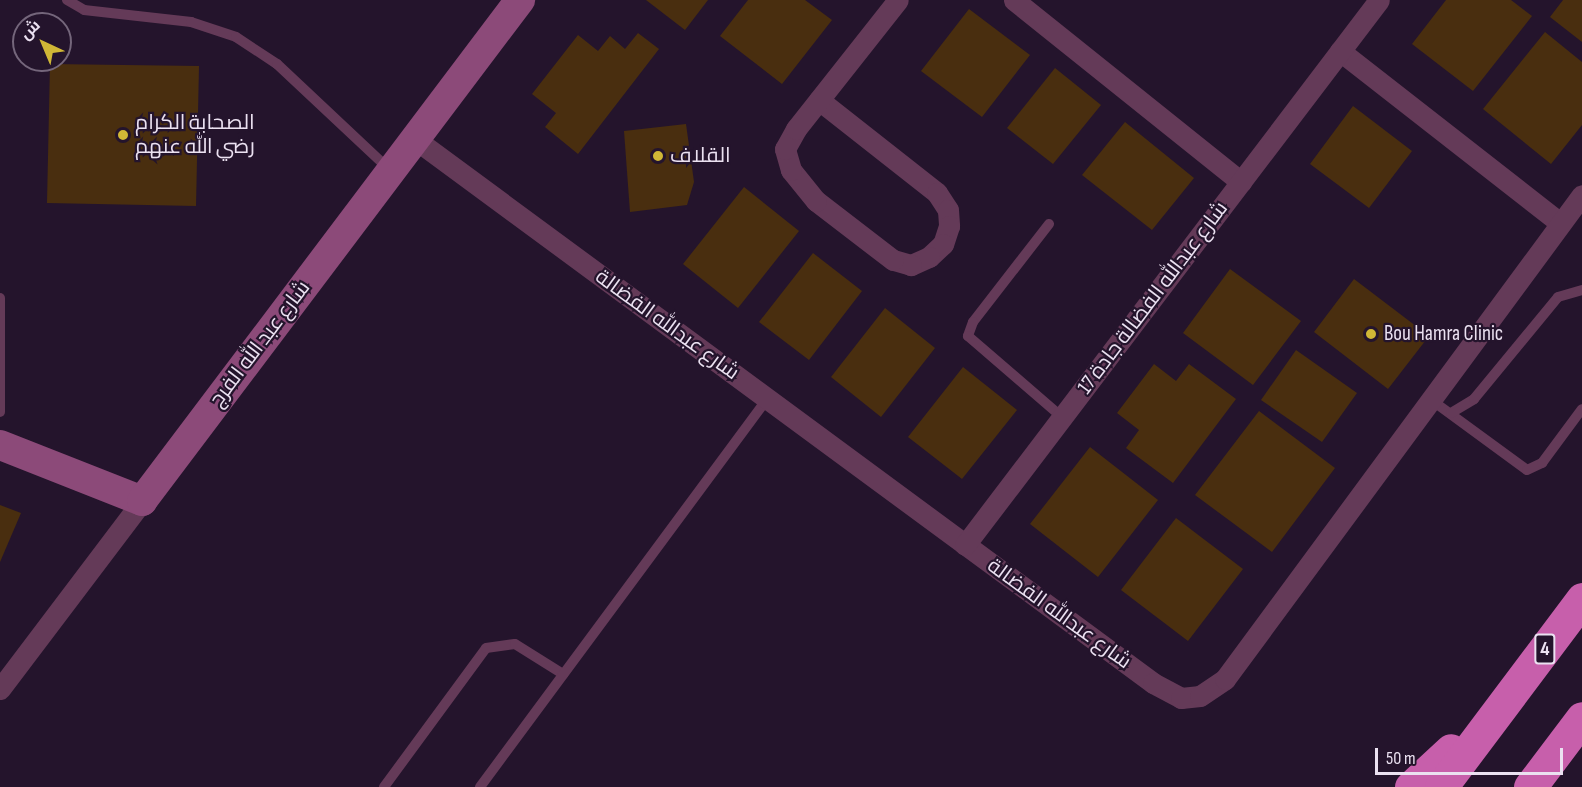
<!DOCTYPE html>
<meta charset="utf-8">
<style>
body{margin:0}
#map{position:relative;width:1582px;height:787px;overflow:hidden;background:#24142c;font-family:"Sofia Sans Condensed",Cairo,sans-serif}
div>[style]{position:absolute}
.building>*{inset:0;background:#492e0f}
.lane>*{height:10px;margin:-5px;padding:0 5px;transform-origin:5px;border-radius:5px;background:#643a58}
.street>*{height:21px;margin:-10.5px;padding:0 10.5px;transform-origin:10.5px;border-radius:10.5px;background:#643a58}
.secondary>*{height:30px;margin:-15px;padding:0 15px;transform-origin:15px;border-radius:15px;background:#8c4a79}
.highway>*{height:33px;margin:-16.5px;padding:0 16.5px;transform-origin:16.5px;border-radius:16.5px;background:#c75fab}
.dots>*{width:16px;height:16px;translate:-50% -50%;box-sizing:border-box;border:3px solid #24142c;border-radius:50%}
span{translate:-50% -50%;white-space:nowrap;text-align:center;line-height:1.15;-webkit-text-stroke:4.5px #24142c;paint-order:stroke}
.shield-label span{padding:2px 4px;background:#24142c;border:2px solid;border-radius:4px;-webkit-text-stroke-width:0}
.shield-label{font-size:20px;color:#ebe1f1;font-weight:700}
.poi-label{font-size:21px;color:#ebe1f1}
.left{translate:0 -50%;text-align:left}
.street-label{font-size:21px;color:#ebe1f1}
.north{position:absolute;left:12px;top:12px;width:60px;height:60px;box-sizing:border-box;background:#24142c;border:2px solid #74667b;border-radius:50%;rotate:316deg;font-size:16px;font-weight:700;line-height:24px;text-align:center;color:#ebe1f1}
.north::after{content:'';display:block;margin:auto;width:21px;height:27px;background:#d0b736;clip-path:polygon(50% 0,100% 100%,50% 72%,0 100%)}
.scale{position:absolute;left:1375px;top:748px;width:188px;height:27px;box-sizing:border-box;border:3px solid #ebe1f1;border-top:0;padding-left:8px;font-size:18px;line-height:21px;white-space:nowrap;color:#ebe1f1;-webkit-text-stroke:4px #24142c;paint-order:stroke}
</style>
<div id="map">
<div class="building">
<div style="clip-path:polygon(646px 0,708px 0,685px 30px)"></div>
<div style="clip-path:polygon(748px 0,805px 0,832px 20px,782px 84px,720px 36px)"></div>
<div style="clip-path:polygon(1446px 0,1511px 0,1532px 16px,1473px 91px,1412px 44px)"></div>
<div style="clip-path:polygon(1563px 0,1582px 0,1582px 42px,1550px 17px)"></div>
<div style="clip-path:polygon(969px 9px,1030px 55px,982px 117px,921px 71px)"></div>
<div style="clip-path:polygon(1545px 32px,1582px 62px,1582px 125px,1551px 164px,1483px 109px)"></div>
<div style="clip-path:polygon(638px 33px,659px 49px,578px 154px,545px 127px,556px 113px,532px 94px,578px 35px,598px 51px,610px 36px,625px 49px)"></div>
<div style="clip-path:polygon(50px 64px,199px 66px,196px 206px,47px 203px)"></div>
<div style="clip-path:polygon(1055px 68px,1101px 105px,1053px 164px,1007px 128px)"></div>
<div style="clip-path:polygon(1353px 106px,1412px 151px,1369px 208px,1310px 164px)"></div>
<div style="clip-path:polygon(1125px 122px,1194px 178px,1152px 230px,1082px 175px)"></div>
<div style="clip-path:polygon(686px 124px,694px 182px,687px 205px,630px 212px,624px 131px)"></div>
<div style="clip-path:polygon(744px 187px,799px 231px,738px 308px,683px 264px)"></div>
<div style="clip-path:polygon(813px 253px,862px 291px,809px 360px,759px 322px)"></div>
<div style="clip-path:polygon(1230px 269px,1301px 321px,1253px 385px,1183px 333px)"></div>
<div style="clip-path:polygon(1354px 279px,1429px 336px,1388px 389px,1314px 332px)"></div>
<div style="clip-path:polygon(885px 308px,935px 348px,881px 417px,831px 377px)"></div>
<div style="clip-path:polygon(1296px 350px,1357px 393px,1322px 442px,1261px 400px)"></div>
<div style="clip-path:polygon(1154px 364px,1176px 381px,1189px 364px,1236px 399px,1173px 483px,1126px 448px,1139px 430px,1117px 413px)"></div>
<div style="clip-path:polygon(963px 367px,1017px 410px,962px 479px,908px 437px)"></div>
<div style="clip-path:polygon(1259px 411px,1335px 468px,1272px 552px,1195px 495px)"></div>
<div style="clip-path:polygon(1090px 447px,1158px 500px,1098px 577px,1030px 524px)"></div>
<div style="clip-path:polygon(0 505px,21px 513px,0 562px)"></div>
<div style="clip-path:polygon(1176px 518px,1243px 569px,1188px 641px,1121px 590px)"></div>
</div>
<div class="lane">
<div style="left:67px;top:0;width:20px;rotate:30deg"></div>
<div style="left:84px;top:10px;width:108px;rotate:6.4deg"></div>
<div style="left:191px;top:22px;width:47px;rotate:18.4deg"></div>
<div style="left:236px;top:37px;width:49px;rotate:33.4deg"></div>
<div style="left:277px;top:64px;width:154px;rotate:43.2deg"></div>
<div style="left:1049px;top:224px;width:124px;rotate:127.8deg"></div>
<div style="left:973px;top:322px;width:15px;rotate:110deg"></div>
<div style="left:968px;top:336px;width:124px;rotate:40.8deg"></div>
<div style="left:0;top:298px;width:114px;rotate:90deg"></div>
<div style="left:1430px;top:399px;width:120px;rotate:36.2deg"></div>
<div style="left:1527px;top:470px;width:17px;rotate:-25deg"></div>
<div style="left:1542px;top:463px;width:67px;rotate:-53.5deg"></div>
<div style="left:1451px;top:413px;width:27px;rotate:-31deg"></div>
<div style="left:1474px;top:399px;width:132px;rotate:-50.5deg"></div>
<div style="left:1558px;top:297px;width:25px;rotate:-16deg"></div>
<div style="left:384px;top:787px;width:172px;rotate:-53.7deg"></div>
<div style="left:486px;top:648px;width:29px;rotate:-8deg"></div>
<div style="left:515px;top:644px;width:57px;rotate:32deg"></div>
<div style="left:480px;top:787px;width:483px;rotate:-53.5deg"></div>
</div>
<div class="street">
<div style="left:1014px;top:0;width:291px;rotate:38.7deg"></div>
<div style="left:1340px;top:51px;width:279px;rotate:38deg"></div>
<div style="left:819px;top:100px;width:150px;rotate:38.2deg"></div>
<div style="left:937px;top:193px;width:20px;rotate:57deg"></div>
<div style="left:948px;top:210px;width:16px;rotate:86deg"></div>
<div style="left:949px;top:226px;width:19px;rotate:108deg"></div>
<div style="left:943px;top:244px;width:19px;rotate:137deg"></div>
<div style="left:929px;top:257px;width:20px;rotate:156deg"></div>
<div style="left:911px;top:265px;width:19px;rotate:-164deg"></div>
<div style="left:893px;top:260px;width:97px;rotate:-142.5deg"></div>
<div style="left:816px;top:201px;width:40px;rotate:-129deg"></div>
<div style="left:791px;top:170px;width:22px;rotate:-106deg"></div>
<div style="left:785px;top:149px;width:23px;rotate:-61deg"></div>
<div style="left:796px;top:129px;width:164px;rotate:-51.7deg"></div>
<div style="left:415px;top:139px;width:917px;rotate:36.39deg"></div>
<div style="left:1153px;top:683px;width:32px;rotate:28deg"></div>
<div style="left:1181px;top:698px;width:19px;rotate:-6deg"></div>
<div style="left:1200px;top:696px;width:30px;rotate:-34deg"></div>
<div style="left:1225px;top:679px;width:601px;rotate:-53.59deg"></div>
<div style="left:965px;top:545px;width:684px;rotate:-52.78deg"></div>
<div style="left:0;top:689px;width:236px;rotate:-52.9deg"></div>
</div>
<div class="secondary">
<div style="left:0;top:445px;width:153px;rotate:21.5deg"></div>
<div style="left:142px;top:501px;width:628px;rotate:-52.97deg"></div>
</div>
<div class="highway">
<div style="left:1411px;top:787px;width:54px;rotate:-42.8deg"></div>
<div style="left:1441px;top:787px;width:235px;rotate:-53.1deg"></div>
<div style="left:1530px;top:787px;width:86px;rotate:-53deg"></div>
</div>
<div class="dots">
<div style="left:123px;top:135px;background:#d0b736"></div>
<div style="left:658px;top:156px;background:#d0b736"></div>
<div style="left:1371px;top:334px;background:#d0b736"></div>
</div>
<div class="shield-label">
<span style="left:1545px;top:649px">4</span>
</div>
<div class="poi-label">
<span class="left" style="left:135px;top:135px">الصحابة الكرام<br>رضي الله عنهم</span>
<span class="left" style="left:670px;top:156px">القلاف</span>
<span class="left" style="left:1384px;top:334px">Bou Hamra Clinic</span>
</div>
<div class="street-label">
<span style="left:1153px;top:298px;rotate:-53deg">شارع عبدالله الفضالة جادة 17</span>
<span style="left:667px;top:325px;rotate:36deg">شارع عبدالله الفضالة</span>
<span style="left:260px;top:344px;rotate:-53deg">شارع عبد الله الفرج</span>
<span style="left:1059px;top:614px;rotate:36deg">شارع عبدالله الفضالة</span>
</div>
<div class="north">ش</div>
<div class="scale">50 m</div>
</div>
